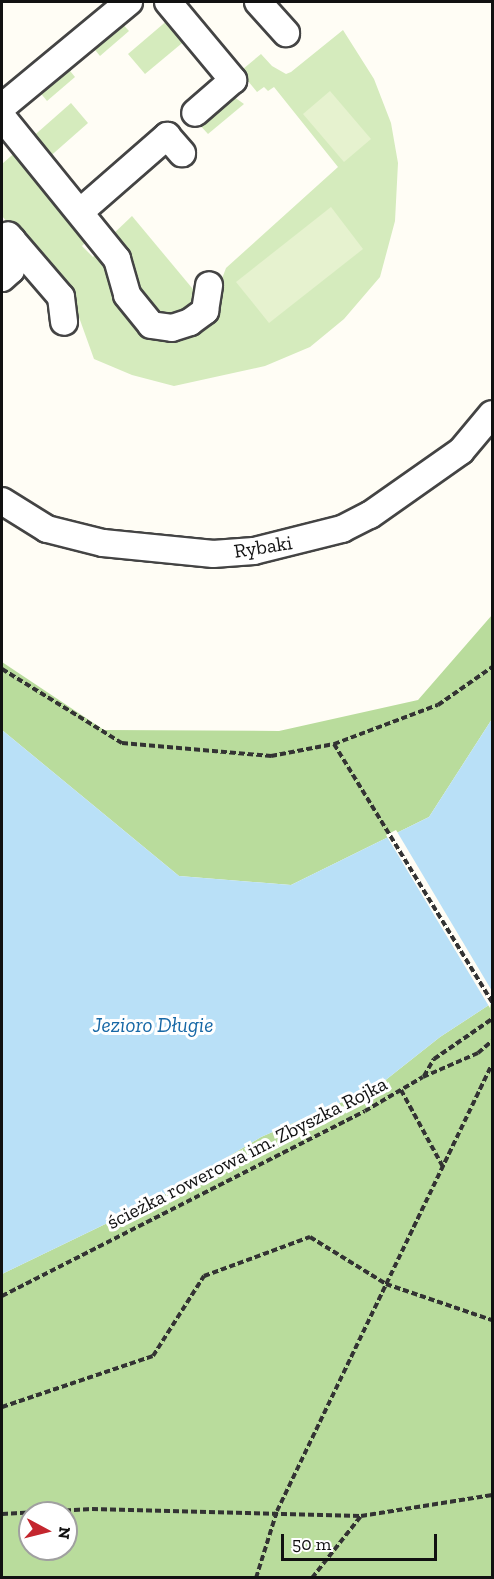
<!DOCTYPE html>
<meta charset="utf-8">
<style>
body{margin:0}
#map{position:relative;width:494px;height:1579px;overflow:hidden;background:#fffdf5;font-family:"Zilla Slab",serif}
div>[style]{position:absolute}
.green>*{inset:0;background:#d5ebbd}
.forest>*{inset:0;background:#b9dc9c}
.pitch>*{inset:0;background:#e6f2cf}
.water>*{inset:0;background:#b9e0f7}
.pier>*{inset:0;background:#fffdf5}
.path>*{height:4px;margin-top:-2px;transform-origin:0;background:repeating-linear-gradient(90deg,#333 0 6px,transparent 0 9px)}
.roads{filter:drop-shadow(2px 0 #444) drop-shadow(-2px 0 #444) drop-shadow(0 2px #444) drop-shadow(0 -2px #444)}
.minor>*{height:26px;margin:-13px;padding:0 13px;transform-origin:13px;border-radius:13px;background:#fff}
span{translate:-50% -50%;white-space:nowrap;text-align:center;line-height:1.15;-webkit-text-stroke:6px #fff;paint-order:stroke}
.street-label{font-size:20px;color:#111}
.water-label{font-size:21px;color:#1768a6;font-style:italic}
.frame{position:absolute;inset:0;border:3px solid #111;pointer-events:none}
.north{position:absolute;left:18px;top:1501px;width:60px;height:60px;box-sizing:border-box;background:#fff;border:2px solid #a0a0a0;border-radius:50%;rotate:97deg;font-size:16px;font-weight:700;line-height:24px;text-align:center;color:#111}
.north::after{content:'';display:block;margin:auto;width:21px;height:27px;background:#c4262e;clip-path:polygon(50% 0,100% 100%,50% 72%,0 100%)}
.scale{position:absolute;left:281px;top:1534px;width:156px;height:27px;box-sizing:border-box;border:3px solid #111;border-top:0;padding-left:8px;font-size:18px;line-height:21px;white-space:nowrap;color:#111;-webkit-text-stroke:4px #fff;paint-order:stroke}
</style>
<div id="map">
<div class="green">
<div style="clip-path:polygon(169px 19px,187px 39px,145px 74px,128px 54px)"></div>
<div style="clip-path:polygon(119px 20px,129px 31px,100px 56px,91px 45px)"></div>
<div style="clip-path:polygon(343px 30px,374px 79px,391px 123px,398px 163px,395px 221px,380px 277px,344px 319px,310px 347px,265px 366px,174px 386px,132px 375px,94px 359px,71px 295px,2px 216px,2px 164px,19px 149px,90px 238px,82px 246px,93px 257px,100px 250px,148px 328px,209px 313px,226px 268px,338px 167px,274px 87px,268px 91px,264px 87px,257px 92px,243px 75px,243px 69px,261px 54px,272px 66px,286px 74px,291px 72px)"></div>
<div style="clip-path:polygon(66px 66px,75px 77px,47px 101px,38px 90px)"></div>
<div style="clip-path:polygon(230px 94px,244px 104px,208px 134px,198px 123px)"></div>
<div style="clip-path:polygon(71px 103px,88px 123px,46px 160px,29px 140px)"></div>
<div style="clip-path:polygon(132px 216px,197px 294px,200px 305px,188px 316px,153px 317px,110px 237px)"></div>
</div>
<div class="forest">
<div style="clip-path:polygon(492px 615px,492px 719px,429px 817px,291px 885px,179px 876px,2px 730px,2px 662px,104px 730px,279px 731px,418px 700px)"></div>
<div style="clip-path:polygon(evenodd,492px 1003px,492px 1577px,2px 1577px,2px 1274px,155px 1200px,261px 1137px,378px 1086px,440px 1037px,492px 1003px,30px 1513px,66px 1513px,66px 1549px,30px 1549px,30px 1513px)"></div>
</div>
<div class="pitch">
<div style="clip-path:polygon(330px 91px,371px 139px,344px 162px,303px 114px)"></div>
<div style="clip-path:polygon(331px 207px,363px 249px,269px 323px,236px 282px)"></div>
</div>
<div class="water">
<div style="clip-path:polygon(492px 719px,492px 1003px,440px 1037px,378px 1086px,261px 1137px,155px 1200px,2px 1274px,2px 730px,179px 876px,291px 885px,429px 817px)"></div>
</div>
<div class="pier">
<div style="clip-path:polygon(396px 830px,492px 991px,490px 1008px,386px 835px)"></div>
</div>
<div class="path">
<div style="left:2px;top:669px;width:141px;rotate:31.7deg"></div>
<div style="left:122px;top:743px;width:150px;rotate:5deg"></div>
<div style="left:271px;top:756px;width:64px;rotate:-10.8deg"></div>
<div style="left:334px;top:744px;width:111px;rotate:-20.6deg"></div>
<div style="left:438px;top:705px;width:66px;rotate:-35.1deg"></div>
<div style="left:334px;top:744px;width:303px;rotate:58.5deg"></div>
<div style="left:424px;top:1076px;width:20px;rotate:-60deg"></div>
<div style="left:434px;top:1059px;width:70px;rotate:-34.6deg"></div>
<div style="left:401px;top:1090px;width:88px;rotate:61.4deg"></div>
<div style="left:2px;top:1296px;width:407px;rotate:-27deg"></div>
<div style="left:365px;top:1111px;width:67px;rotate:-30.4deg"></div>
<div style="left:423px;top:1077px;width:60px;rotate:-23.6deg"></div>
<div style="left:478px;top:1053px;width:18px;rotate:-41deg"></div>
<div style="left:2px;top:1407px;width:159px;rotate:-18.7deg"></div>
<div style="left:153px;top:1356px;width:95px;rotate:-57.5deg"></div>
<div style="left:204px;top:1276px;width:113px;rotate:-20.2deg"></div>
<div style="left:310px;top:1237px;width:89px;rotate:31.7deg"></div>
<div style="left:386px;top:1284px;width:112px;rotate:18.8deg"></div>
<div style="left:2px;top:1514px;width:90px;rotate:-3.2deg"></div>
<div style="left:92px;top:1509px;width:269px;rotate:1.5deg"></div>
<div style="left:256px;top:1578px;width:70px;rotate:-72.6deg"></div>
<div style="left:277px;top:1511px;width:495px;rotate:-64.3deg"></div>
<div style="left:312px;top:1578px;width:79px;rotate:-51.7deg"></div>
<div style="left:361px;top:1516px;width:133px;rotate:-9.1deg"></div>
</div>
<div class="roads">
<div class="minor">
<div style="left:168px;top:2px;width:102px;rotate:50.2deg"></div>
<div style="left:233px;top:80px;width:50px;rotate:139deg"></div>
<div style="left:258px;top:2px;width:42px;rotate:47.9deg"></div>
<div style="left:2px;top:107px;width:165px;rotate:-39.6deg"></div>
<div style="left:2px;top:117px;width:183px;rotate:51deg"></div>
<div style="left:117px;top:259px;width:37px;rotate:74deg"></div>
<div style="left:127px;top:295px;width:38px;rotate:51deg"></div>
<div style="left:151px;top:325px;width:21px;rotate:8deg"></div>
<div style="left:172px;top:328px;width:19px;rotate:-18deg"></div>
<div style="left:190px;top:322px;width:19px;rotate:-36deg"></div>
<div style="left:205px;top:311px;width:26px;rotate:-81deg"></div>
<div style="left:80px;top:212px;width:116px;rotate:-41.1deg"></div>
<div style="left:167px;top:136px;width:23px;rotate:49deg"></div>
<div style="left:12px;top:240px;width:75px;rotate:49.3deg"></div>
<div style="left:61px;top:297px;width:25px;rotate:83deg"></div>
<div style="left:2px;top:278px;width:12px;rotate:-42deg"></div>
<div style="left:11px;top:270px;width:13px;rotate:-81deg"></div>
<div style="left:13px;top:257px;width:17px;rotate:-93deg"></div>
<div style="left:12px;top:240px;width:6px;rotate:-129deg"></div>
<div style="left:2px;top:501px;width:53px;rotate:31.9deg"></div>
<div style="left:47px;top:529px;width:58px;rotate:14deg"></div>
<div style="left:103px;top:543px;width:111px;rotate:5.7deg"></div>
<div style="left:213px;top:554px;width:41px;rotate:-4.2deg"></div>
<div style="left:254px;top:551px;width:91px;rotate:-14deg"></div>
<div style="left:342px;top:529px;width:31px;rotate:-27deg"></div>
<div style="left:370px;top:515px;width:111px;rotate:-35.1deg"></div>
<div style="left:461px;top:451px;width:48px;rotate:-50deg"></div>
</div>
</div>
<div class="street-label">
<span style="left:263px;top:547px;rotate:-9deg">Rybaki</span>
<span style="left:247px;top:1153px;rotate:-27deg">ścieżka rowerowa im. Zbyszka Rojka</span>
</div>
<div class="water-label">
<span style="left:153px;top:1025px">Jezioro Długie</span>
</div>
<div class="frame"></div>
<div class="north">N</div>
<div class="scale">50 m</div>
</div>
